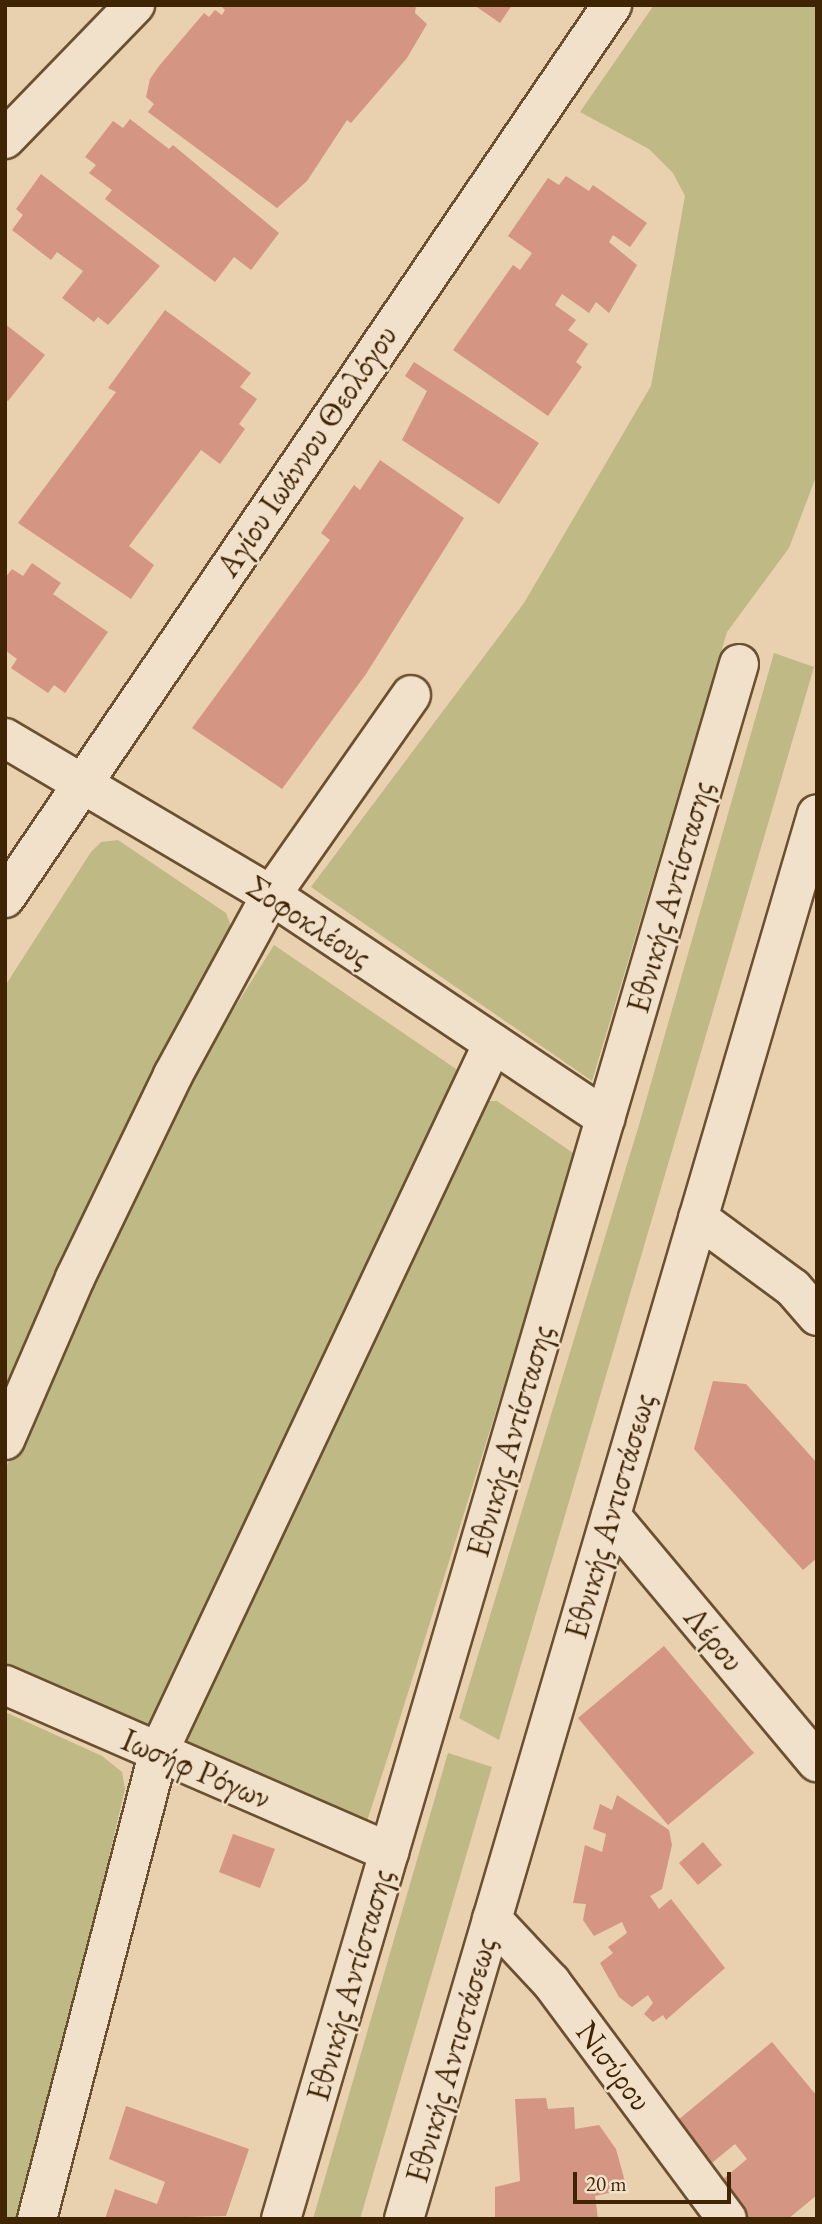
<!DOCTYPE html>
<meta charset="utf-8">
<style>
body{margin:0}
#map{position:relative;width:822px;height:2224px;overflow:hidden;background:#e9d0ae;font-family:"EB Garamond",serif}
div>[style]{position:absolute}
.green>*{inset:0;background:#beb985}
.building>*{inset:0;background:#d49582}
.roads{filter:drop-shadow(2px 0 #6a502f) drop-shadow(-2px 0 #6a502f) drop-shadow(0 2px #6a502f) drop-shadow(0 -2px #6a502f)}
.street>*{height:38px;margin:-19px;padding:0 19px;transform-origin:19px;border-radius:19px;background:#f1e0ca}
.secondary>*{height:38px;margin:-19px;padding:0 19px;transform-origin:19px;border-radius:19px;background:#f1e0ca}
span{translate:-50% -50%;white-space:nowrap;text-align:center;line-height:1.15;-webkit-text-stroke:5px #f1e0ca;paint-order:stroke}
.street-label{font-size:32px;color:#402505}
.frame{position:absolute;inset:0;border:7px solid #402505;pointer-events:none}
.scale{position:absolute;left:573px;top:2172px;width:158px;height:32px;box-sizing:border-box;border:4px solid #402505;border-top:0;padding-left:9px;font-size:21px;line-height:24px;white-space:nowrap;color:#402505;-webkit-text-stroke:5px #f1e0ca;paint-order:stroke}
</style>
<div id="map">
<div class="green">
<div style="clip-path:polygon(654px 5px,817px 5px,817px 474px,789px 548px,727px 632px,592px 1081px,311px 887px,524px 603px,651px 386px,685px 196px,673px 173px,649px 149px,580px 112px)"></div>
<div style="clip-path:polygon(774px 653px,814px 667px,499px 1740px,459px 1718px,639px 1125px)"></div>
<div style="clip-path:polygon(118px 840px,226px 913px,232px 929px,104px 1170px,5px 1395px,5px 986px,91px 852px,101px 842px)"></div>
<div style="clip-path:polygon(274px 945px,459px 1071px,150px 1731px,5px 1672px,5px 1470px,66px 1329px,192px 1076px)"></div>
<div style="clip-path:polygon(486px 1101px,497px 1101px,576px 1155px,391px 1747px,367px 1821px,357px 1825px,183px 1746px,184px 1733px)"></div>
<div style="clip-path:polygon(5px 1712px,102px 1756px,122px 1772px,125px 1789px,24px 2219px,5px 2219px)"></div>
<div style="clip-path:polygon(448px 1753px,492px 1767px,360px 2219px,313px 2219px)"></div>
</div>
<div class="building">
<div style="clip-path:polygon(220px 5px,416px 5px,415px 13px,427px 24px,407px 58px,351px 123px,347px 120px,307px 181px,277px 208px,148px 112px,154px 104px,146px 97px,150px 79px,159px 66px,204px 13px,209px 17px,215px 10px,222px 15px,225px 10px)"></div>
<div style="clip-path:polygon(474px 5px,512px 5px,500px 23px)"></div>
<div style="clip-path:polygon(130px 119px,169px 149px,173px 145px,279px 233px,251px 270px,234px 257px,215px 282px,105px 199px,112px 190px,89px 173px,96px 165px,85px 157px,113px 121px,123px 128px)"></div>
<div style="clip-path:polygon(41px 174px,160px 266px,108px 325px,98px 317px,94px 322px,62px 298px,83px 271px,57px 252px,51px 260px,12px 230px,23px 215px,16px 209px)"></div>
<div style="clip-path:polygon(566px 176px,589px 191px,593px 185px,647px 223px,630px 247px,613px 235px,609px 242px,637px 265px,609px 313px,596px 302px,589px 313px,562px 294px,555px 305px,576px 320px,568px 330px,588px 344px,576px 362px,582px 367px,548px 416px,453px 350px,513px 265px,520px 270px,532px 253px,508px 236px,548px 178px,559px 185px)"></div>
<div style="clip-path:polygon(165px 310px,251px 373px,240px 387px,257px 399px,239px 424px,245px 429px,220px 464px,201px 450px,129px 546px,154px 565px,131px 599px,18px 523px,116px 392px,108px 388px)"></div>
<div style="clip-path:polygon(5px 324px,45px 355px,8px 401px,5px 399px)"></div>
<div style="clip-path:polygon(414px 362px,539px 443px,499px 504px,402px 440px,427px 391px,405px 376px)"></div>
<div style="clip-path:polygon(380px 460px,464px 518px,366px 674px,282px 789px,192px 728px,330px 540px,321px 533px,354px 485px,360px 490px)"></div>
<div style="clip-path:polygon(32px 563px,61px 583px,53px 594px,108px 632px,65px 693px,54px 685px,48px 693px,11px 668px,17px 659px,5px 650px,5px 578px,12px 569px,23px 576px)"></div>
<div style="clip-path:polygon(713px 1381px,746px 1384px,817px 1463px,817px 1558px,803px 1570px,694px 1449px)"></div>
<div style="clip-path:polygon(664px 1646px,754px 1753px,668px 1825px,578px 1718px)"></div>
<div style="clip-path:polygon(617px 1795px,669px 1830px,672px 1845px,662px 1889px,650px 1896px,659px 1909px,671px 1899px,725px 1968px,666px 2020px,663px 2015px,653px 2022px,644px 2014px,653px 2003px,648px 1995px,632px 2007px,619px 1997px,600px 1963px,613px 1953px,608px 1947px,627px 1933px,622px 1922px,594px 1936px,583px 1920px,586px 1904px,573px 1903px,585px 1845px,602px 1852px,606px 1834px,593px 1829px,600px 1804px,612px 1810px)"></div>
<div style="clip-path:polygon(233px 1834px,275px 1849px,260px 1888px,219px 1872px)"></div>
<div style="clip-path:polygon(703px 1842px,722px 1865px,698px 1885px,679px 1863px)"></div>
<div style="clip-path:polygon(772px 2042px,817px 2096px,817px 2195px,788px 2219px,744px 2219px,716px 2185px,747px 2159px,735px 2144px,707px 2167px,672px 2125px)"></div>
<div style="clip-path:polygon(546px 2098px,548px 2109px,574px 2107px,575px 2129px,599px 2125px,616px 2149px,627px 2189px,595px 2196px,598px 2219px,495px 2219px,495px 2187px,520px 2181px,515px 2099px)"></div>
<div style="clip-path:polygon(126px 2106px,249px 2149px,226px 2216px,105px 2219px,115px 2189px,157px 2204px,165px 2182px,109px 2159px)"></div>
</div>
<div class="roads">
<div class="street">
<div style="left:5px;top:139px;width:187px;rotate:-45.9deg"></div>
<div style="left:5px;top:738px;width:309px;rotate:30.6deg"></div>
<div style="left:271px;top:895px;width:402px;rotate:33.7deg"></div>
<div style="left:5px;top:898px;width:1080px;rotate:-55.79deg"></div>
<div style="left:698px;top:1218px;width:118px;rotate:36.4deg"></div>
<div style="left:793px;top:1288px;width:37px;rotate:49deg"></div>
<div style="left:5px;top:1440px;width:176px;rotate:-66.6deg"></div>
<div style="left:75px;top:1278px;width:225px;rotate:-64.2deg"></div>
<div style="left:173px;top:1075px;width:205px;rotate:-61.4deg"></div>
<div style="left:271px;top:895px;width:244px;rotate:-55deg"></div>
<div style="left:611px;top:1516px;width:321px;rotate:50.1deg"></div>
<div style="left:5px;top:1685px;width:419px;rotate:23.5deg"></div>
<div style="left:492px;top:1919px;width:86px;rotate:46.9deg"></div>
<div style="left:551px;top:1982px;width:295px;rotate:53.4deg"></div>
<div style="left:37px;top:2219px;width:481px;rotate:-75.4deg"></div>
<div style="left:158px;top:1753px;width:785px;rotate:-64.74deg"></div>
<div style="left:281px;top:2219px;width:1621px;rotate:-73.59deg"></div>
</div>
<div class="secondary">
<div style="left:404px;top:2219px;width:1464px;rotate:-73.62deg"></div>
</div>
</div>
<div class="street-label">
<span style="left:307px;top:451px;rotate:-56deg">Αγίου Ιωάννου Θεολόγου</span>
<span style="left:670px;top:897px;rotate:-74deg">Εθνικής Αντίστασης</span>
<span style="left:309px;top:922px;rotate:33deg">Σοφοκλέους</span>
<span style="left:510px;top:1441px;rotate:-74deg">Εθνικής Αντίστασης</span>
<span style="left:610px;top:1516px;rotate:-74deg">Εθνικής Αντιστάσεως</span>
<span style="left:714px;top:1639px;rotate:50deg">Λέρου</span>
<span style="left:196px;top:1769px;rotate:23deg">Ιωσήφ Ρόγων</span>
<span style="left:350px;top:1985px;rotate:-74deg">Εθνικής Αντίστασης</span>
<span style="left:451px;top:2060px;rotate:-74deg">Εθνικής Αντιστάσεως</span>
<span style="left:614px;top:2066px;rotate:53deg">Νισύρου</span>
</div>
<div class="frame"></div>
<div class="scale">20 m</div>
</div>
